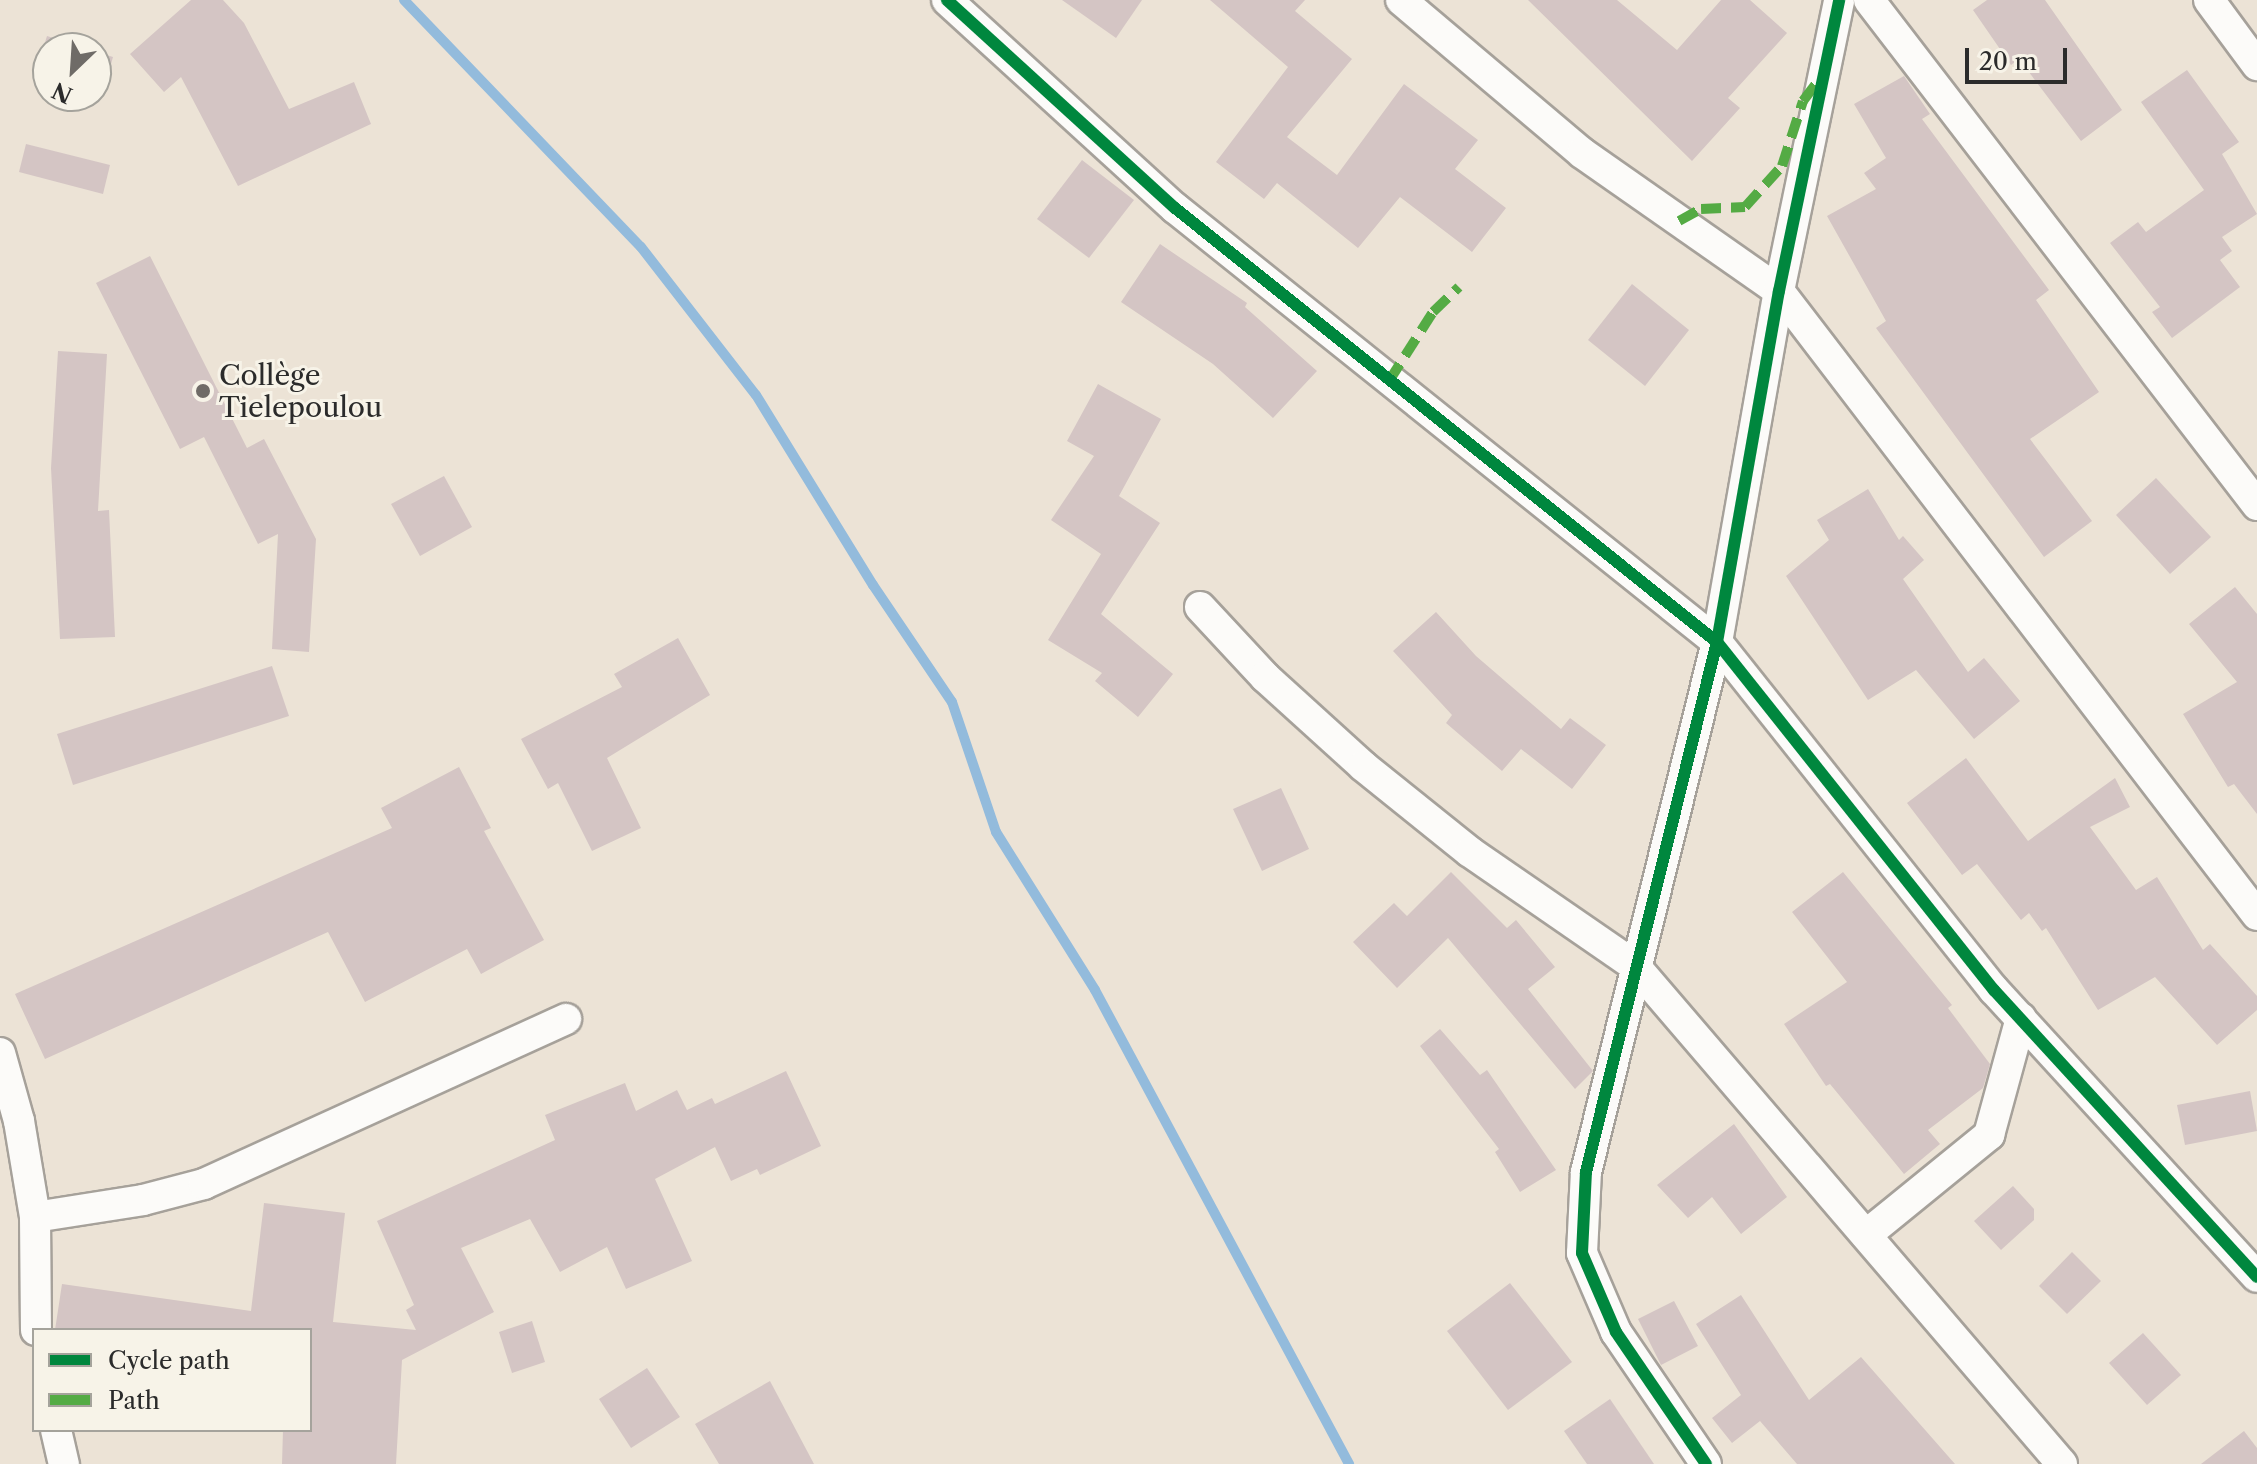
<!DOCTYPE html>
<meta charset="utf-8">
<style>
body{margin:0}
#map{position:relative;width:2257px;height:1464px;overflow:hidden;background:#ece3d6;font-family:"Libre Caslon Text",serif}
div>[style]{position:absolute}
.stream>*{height:10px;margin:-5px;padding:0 5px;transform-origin:5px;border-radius:5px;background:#93bbdc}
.building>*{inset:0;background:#d4c5c4}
.roads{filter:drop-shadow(2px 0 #a6a19a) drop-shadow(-2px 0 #a6a19a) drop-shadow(0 2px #a6a19a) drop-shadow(0 -2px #a6a19a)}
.minor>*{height:30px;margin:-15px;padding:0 15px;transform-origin:15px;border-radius:15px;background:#fcfbf9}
.quiet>*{height:10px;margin-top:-5px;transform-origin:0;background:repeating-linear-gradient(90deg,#54ab44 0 20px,transparent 0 30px)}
.cycleway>*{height:12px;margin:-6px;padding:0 6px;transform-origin:6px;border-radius:6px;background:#00873e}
.dots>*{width:22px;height:22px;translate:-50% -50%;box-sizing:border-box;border:4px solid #f7f3e8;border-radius:50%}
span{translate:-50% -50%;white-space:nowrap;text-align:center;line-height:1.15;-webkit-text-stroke:6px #f7f3e8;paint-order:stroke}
.poi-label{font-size:28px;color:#2b2b2b}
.left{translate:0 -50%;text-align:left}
.legend{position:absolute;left:32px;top:1328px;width:280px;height:104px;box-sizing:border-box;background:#f7f3e8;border:2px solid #a5a39c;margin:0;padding:10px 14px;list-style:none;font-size:24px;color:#2b2b2b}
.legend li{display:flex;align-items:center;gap:16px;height:40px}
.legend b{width:40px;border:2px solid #a5a39c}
.north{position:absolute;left:32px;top:32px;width:80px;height:80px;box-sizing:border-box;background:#f7f3e8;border:2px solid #a5a39c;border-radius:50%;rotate:205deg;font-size:22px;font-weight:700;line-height:32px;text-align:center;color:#2b2b2b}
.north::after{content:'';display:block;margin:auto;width:28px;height:36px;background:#6f6b67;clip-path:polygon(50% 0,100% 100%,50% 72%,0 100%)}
.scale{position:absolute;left:1965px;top:48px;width:102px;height:36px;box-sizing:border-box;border:4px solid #2b2b2b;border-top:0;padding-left:10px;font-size:24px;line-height:28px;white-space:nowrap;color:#2b2b2b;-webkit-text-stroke:6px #f7f3e8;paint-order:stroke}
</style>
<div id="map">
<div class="stream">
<div style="left:404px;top:0;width:342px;rotate:46.2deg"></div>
<div style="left:641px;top:247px;width:187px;rotate:52.2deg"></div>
<div style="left:756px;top:395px;width:223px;rotate:58.4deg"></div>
<div style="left:873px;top:585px;width:141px;rotate:56deg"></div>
<div style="left:952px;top:702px;width:137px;rotate:71.3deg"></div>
<div style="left:996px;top:832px;width:186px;rotate:57.9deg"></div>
<div style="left:1095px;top:990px;width:538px;rotate:61.81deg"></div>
</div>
<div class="building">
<div style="clip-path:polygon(191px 0,223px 0,244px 23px,289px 109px,354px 82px,371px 124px,238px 186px,181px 77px,164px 92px,130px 54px)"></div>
<div style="clip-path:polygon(1062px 0,1142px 0,1116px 38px)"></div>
<div style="clip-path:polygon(1210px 0,1305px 0,1295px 11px,1352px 59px,1287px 137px,1337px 175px,1404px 84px,1478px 140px,1455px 169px,1506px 208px,1472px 252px,1400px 197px,1358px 248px,1277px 183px,1264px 199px,1216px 162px,1288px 67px)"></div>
<div style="clip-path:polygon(1528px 0,1617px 0,1677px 50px,1721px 0,1750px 0,1787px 33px,1728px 98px,1740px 108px,1692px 161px)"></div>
<div style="clip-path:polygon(1987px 0,2045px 0,2122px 110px,2081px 141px,2019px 59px,2011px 65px,1973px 10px)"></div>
<div style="clip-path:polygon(47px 36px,84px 48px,48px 48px,48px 75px,36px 71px)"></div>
<div style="clip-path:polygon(96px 52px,113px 57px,103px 92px,96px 90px)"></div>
<div style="clip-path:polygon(2187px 70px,2239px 142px,2222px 154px,2257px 214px,2222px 237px,2232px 251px,2220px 260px,2240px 287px,2172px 338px,2152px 312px,2160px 307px,2110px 243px,2138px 222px,2146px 232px,2204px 190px,2141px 102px)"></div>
<div style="clip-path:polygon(1904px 76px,1930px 114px,1922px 119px,2049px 290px,2036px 300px,2099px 392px,2030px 439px,2092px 521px,2044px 557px,1876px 328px,1886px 321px,1827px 216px,1876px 189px,1864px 173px,1886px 158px,1854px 104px)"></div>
<div style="clip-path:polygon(26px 144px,110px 165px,103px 194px,19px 172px)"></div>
<div style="clip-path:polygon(1082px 160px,1134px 200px,1089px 258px,1037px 219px)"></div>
<div style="clip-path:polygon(1160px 244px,1247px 303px,1245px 307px,1317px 371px,1273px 418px,1213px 364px,1121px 302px)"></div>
<div style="clip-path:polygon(150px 256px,247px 448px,264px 439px,316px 539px,309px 652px,272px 649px,278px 534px,258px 544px,204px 437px,180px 449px,96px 283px)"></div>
<div style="clip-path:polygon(1632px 284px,1689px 330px,1645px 386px,1588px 340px)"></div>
<div style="clip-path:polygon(58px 351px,107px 354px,98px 511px,109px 510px,115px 637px,60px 639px,51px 468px)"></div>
<div style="clip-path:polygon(1098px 384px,1161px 419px,1119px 496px,1160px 523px,1101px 614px,1173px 674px,1138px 717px,1095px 681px,1102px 673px,1048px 640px,1101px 554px,1051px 520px,1094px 456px,1067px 441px)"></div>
<div style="clip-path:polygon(444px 476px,472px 527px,420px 556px,391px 504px)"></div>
<div style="clip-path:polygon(2156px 478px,2211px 537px,2170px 574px,2116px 515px)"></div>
<div style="clip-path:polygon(1868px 489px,1899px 540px,1903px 536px,1924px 560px,1903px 579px,1968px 672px,1984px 658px,2020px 701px,1974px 739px,1916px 670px,1868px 700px,1786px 576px,1829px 540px,1817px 520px)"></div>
<div style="clip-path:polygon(2235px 587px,2257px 614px,2257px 814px,2234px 784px,2228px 787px,2183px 714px,2237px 682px,2189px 624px)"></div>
<div style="clip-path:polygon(1436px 612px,1476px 656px,1561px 729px,1570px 718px,1606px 745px,1572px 789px,1521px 749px,1502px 771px,1446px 723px,1452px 715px,1393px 651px)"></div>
<div style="clip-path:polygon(678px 638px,710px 695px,607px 758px,641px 828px,592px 851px,558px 783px,548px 789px,521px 739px,622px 687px,614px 674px)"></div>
<div style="clip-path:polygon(272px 666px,289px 716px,73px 785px,57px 734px)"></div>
<div style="clip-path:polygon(1966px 758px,2028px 841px,2115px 778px,2130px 807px,2090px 827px,2136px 890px,2157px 877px,2203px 950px,2210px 944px,2257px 996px,2257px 1010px,2217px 1045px,2155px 977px,2098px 1010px,2046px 928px,2042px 931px,2029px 913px,2021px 920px,1977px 864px,1962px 875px,1907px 803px)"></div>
<div style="clip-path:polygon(459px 767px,491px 828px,484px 831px,544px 940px,481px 974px,467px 949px,365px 1002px,328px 932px,45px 1059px,15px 994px,392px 828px,381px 808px)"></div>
<div style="clip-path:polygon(1281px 788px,1309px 849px,1262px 871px,1233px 809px)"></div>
<div style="clip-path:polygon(1451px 872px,1507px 928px,1516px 920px,1555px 967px,1528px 989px,1593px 1071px,1575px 1089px,1448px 938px,1397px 988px,1353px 942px,1394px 903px,1407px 916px)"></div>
<div style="clip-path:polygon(1843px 872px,1952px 1005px,1948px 1008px,1990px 1064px,1983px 1088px,1928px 1130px,1940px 1144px,1904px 1174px,1830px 1084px,1826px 1086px,1784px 1024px,1847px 982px,1792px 912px)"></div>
<div style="clip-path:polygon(1440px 1029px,1480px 1075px,1487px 1070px,1556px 1170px,1520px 1192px,1495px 1152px,1499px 1149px,1420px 1046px)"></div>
<div style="clip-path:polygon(786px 1071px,821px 1146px,760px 1175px,757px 1169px,731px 1181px,715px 1147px,655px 1179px,692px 1261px,626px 1289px,607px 1247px,560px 1272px,530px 1219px,461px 1248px,494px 1312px,402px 1360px,396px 1464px,282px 1464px,283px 1430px,310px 1430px,310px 1330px,55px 1330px,62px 1284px,251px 1311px,264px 1203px,345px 1213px,333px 1322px,416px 1330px,406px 1310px,414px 1305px,377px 1221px,555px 1140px,545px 1115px,625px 1083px,636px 1111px,677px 1090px,687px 1110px,712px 1098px,715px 1104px)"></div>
<div style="clip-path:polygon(2250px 1091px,2257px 1131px,2185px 1145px,2177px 1105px)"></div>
<div style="clip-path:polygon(1734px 1124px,1787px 1197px,1741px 1234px,1712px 1197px,1688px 1218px,1657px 1185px)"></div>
<div style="clip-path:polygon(2013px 1186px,2034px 1209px,2034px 1220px,2001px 1250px,1974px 1221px)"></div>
<div style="clip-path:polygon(2072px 1252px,2101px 1281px,2067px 1314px,2039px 1286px)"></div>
<div style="clip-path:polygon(1510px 1283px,1572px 1362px,1508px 1410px,1447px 1331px)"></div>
<div style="clip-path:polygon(1741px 1295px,1809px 1400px,1861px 1357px,1955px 1464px,1797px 1464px,1760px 1421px,1732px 1443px,1712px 1418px,1741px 1395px,1696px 1324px)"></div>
<div style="clip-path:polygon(1674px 1301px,1698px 1346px,1661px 1365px,1638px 1319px)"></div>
<div style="clip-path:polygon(532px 1321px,545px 1362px,512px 1373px,499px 1332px)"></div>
<div style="clip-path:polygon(2143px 1333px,2181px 1375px,2147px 1405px,2109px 1363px)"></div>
<div style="clip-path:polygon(647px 1368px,680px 1417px,631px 1448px,599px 1399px)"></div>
<div style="clip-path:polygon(770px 1381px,814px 1464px,719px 1464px,695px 1424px)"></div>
<div style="clip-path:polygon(1610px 1399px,1654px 1464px,1587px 1464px,1564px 1431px)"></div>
<div style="clip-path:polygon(2244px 1431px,2257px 1448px,2257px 1464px,2201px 1464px)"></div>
</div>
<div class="roads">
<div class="minor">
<div style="left:947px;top:0;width:309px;rotate:42.4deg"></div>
<div style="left:1175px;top:208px;width:694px;rotate:38.69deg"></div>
<div style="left:1717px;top:642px;width:445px;rotate:51.5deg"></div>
<div style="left:1994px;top:990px;width:389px;rotate:47.5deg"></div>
<div style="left:1401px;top:0;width:237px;rotate:40.2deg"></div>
<div style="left:1582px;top:153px;width:241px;rotate:35deg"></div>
<div style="left:1779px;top:291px;width:786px;rotate:52.55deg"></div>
<div style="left:1869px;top:0;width:637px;rotate:52.46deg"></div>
<div style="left:2209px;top:0;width:81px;rotate:53.6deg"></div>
<div style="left:1200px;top:607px;width:96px;rotate:47.1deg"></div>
<div style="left:1265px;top:677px;width:132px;rotate:42.2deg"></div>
<div style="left:1363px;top:766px;width:137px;rotate:38.8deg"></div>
<div style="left:1470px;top:852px;width:201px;rotate:34.6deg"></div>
<div style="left:1635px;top:966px;width:656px;rotate:49.39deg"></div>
<div style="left:0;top:1053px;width:71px;rotate:74.4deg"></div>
<div style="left:19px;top:1121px;width:97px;rotate:80.5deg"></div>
<div style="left:35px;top:1217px;width:113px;rotate:89.5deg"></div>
<div style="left:35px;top:1217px;width:109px;rotate:-8.9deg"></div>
<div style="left:143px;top:1200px;width:63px;rotate:-14.7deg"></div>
<div style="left:204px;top:1184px;width:398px;rotate:-24.5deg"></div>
<div style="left:1866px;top:1235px;width:159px;rotate:-39.1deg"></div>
<div style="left:1989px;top:1135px;width:121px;rotate:-74.7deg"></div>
<div style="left:56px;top:1430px;width:35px;rotate:77deg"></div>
<div style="left:1706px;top:1464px;width:160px;rotate:-124.3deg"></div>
<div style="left:1616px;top:1332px;width:86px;rotate:-113.3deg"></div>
<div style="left:1582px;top:1253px;width:81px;rotate:-87.2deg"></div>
<div style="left:1586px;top:1172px;width:546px;rotate:-76.12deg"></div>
<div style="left:1717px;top:642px;width:356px;rotate:-80deg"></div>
<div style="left:1779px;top:291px;width:297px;rotate:-78.3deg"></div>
</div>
</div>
<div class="quiet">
<div style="left:1679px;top:221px;width:25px;rotate:-29deg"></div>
<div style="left:1701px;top:209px;width:44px;rotate:-2.6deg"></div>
<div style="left:1745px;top:207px;width:55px;rotate:-47.9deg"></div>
<div style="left:1782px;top:166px;width:68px;rotate:-72.1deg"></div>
<div style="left:1803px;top:101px;width:25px;rotate:-53deg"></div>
<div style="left:1389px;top:381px;width:82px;rotate:-57.5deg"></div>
<div style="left:1433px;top:312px;width:36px;rotate:-44deg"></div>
</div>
<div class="cycleway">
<div style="left:947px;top:0;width:309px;rotate:42.4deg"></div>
<div style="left:1175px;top:208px;width:694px;rotate:38.69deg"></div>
<div style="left:1717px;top:642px;width:445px;rotate:51.5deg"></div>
<div style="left:1994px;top:990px;width:389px;rotate:47.5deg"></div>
<div style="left:1706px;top:1464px;width:160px;rotate:-124.3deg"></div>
<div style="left:1616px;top:1332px;width:86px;rotate:-113.3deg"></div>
<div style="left:1582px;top:1253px;width:81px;rotate:-87.2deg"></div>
<div style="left:1586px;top:1172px;width:546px;rotate:-76.12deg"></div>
<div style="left:1717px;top:642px;width:356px;rotate:-80deg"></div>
<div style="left:1779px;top:291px;width:297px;rotate:-78.3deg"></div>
</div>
<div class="dots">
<div style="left:203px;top:391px;background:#6f6b67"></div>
</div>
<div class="poi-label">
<span class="left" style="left:219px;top:391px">Collège<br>Tielepoulou</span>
</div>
<ul class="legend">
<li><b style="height:10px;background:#00873e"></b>Cycle path</li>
<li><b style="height:10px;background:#54ab44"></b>Path</li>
</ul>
<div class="north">N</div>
<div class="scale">20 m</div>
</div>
